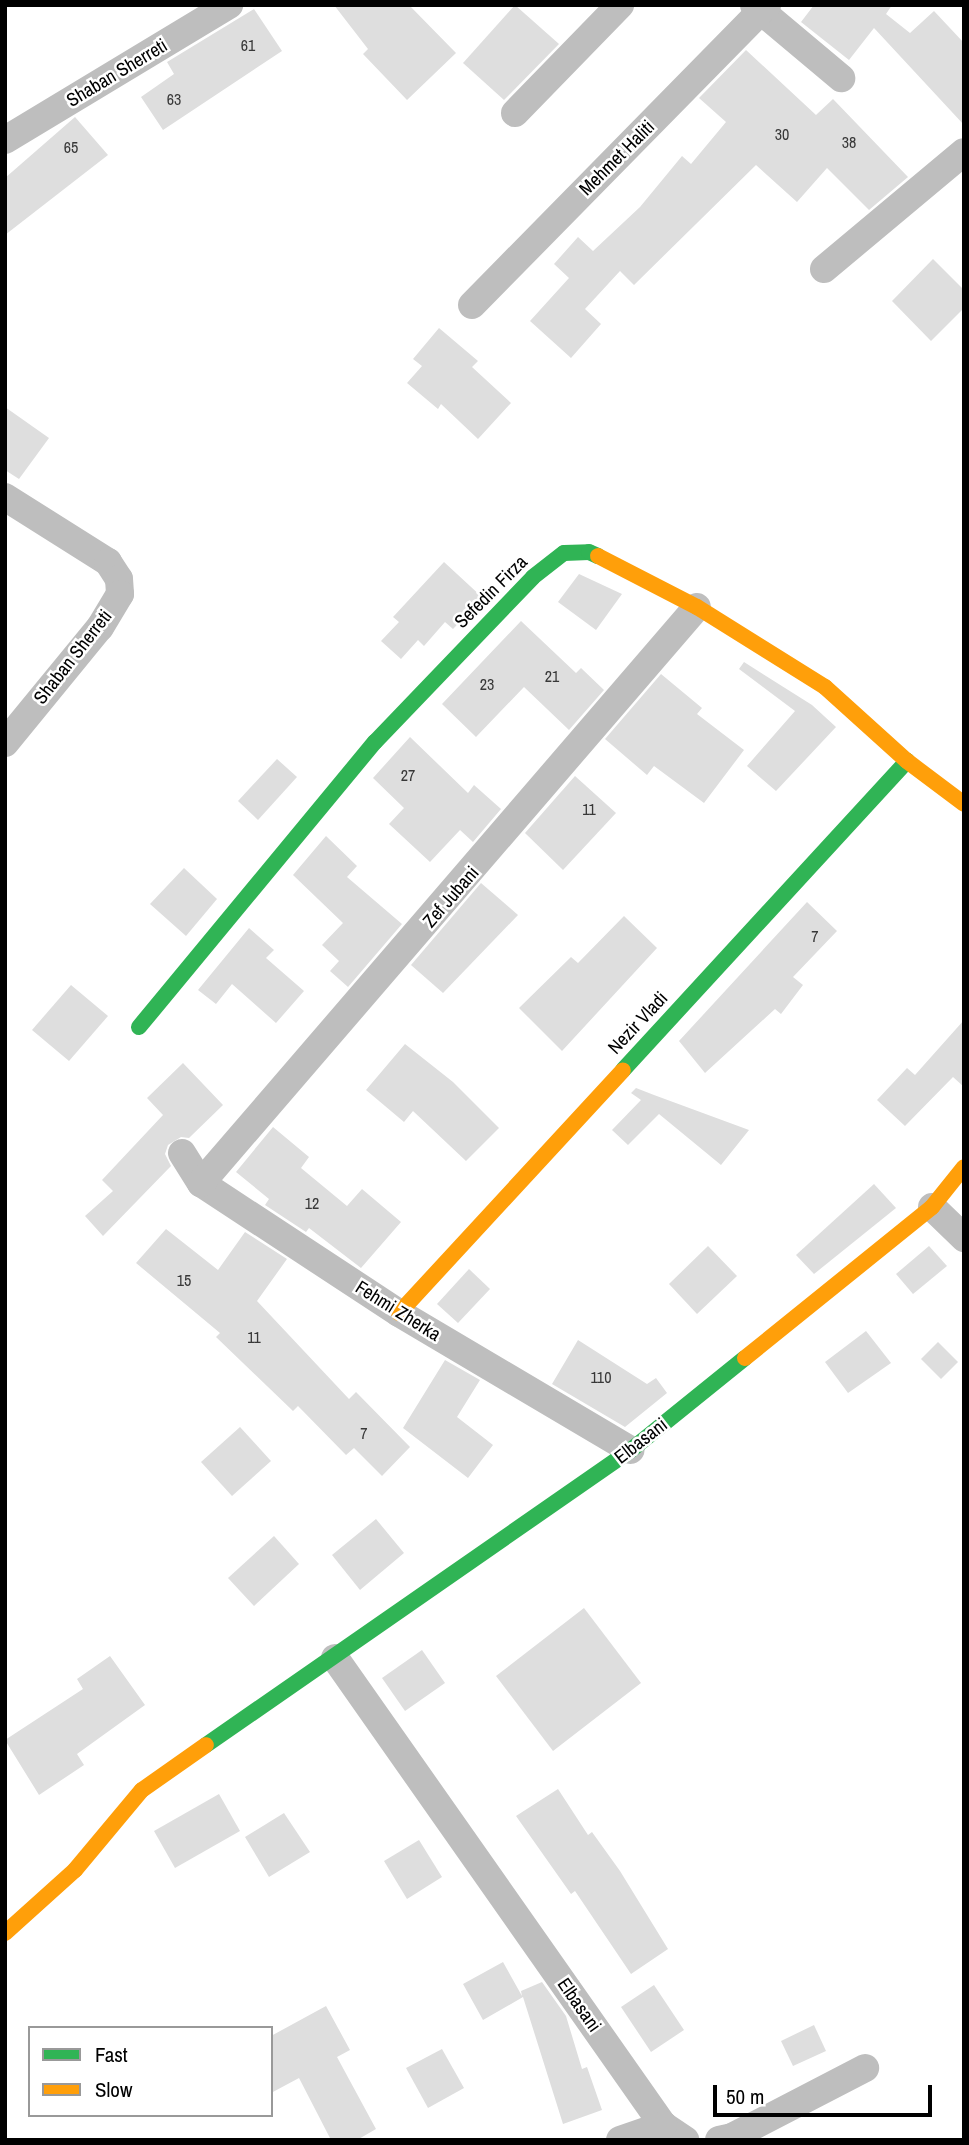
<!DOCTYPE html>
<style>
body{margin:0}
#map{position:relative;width:969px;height:2145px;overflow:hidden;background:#fff;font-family:"Archivo Narrow",sans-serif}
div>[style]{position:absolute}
.building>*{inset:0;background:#dedede}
.street>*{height:28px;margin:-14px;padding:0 14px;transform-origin:14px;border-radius:14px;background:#bebebe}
.fast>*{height:16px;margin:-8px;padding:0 8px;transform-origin:8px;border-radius:8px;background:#30b455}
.slow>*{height:16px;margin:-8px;padding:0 8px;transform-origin:8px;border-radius:8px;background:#ff9f0a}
span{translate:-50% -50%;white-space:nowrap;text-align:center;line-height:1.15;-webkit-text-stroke:5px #fff;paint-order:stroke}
.number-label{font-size:16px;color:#383838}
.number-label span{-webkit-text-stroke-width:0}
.street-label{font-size:19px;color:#000}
.frame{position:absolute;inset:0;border:7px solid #000;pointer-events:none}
.legend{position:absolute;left:28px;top:2026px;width:245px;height:91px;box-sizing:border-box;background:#fff;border:2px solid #999;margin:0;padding:9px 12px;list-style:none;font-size:21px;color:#000}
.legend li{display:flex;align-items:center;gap:14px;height:35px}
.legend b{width:35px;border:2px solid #999}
.scale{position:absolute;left:713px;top:2085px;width:219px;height:32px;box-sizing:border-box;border:4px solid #000;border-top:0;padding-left:9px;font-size:21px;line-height:24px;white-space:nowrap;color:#000;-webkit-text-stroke:5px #fff;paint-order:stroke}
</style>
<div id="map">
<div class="building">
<div style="clip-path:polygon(334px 5px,409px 5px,456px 53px,407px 100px,363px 54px,368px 49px)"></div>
<div style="clip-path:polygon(515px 5px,559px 44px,504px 100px,463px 63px)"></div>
<div style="clip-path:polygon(814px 5px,892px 5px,886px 14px,910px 33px,934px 11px,964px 43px,964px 125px,874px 28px,849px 60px,801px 22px)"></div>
<div style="clip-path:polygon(254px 9px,282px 51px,163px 130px,141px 97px,174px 74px,167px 62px)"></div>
<div style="clip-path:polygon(746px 50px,816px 115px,833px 99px,908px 177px,869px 210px,827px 168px,797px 202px,756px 165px,634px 285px,620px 271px,585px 309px,601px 324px,571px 358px,530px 321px,569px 278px,554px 264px,578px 237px,593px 251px,640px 207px,682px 156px,691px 164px,726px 122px,699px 98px)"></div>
<div style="clip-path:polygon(75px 117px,108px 155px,5px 235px,5px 178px)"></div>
<div style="clip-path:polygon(933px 259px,964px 290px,964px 308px,931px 341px,892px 301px)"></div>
<div style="clip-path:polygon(439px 328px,478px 361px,472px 367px,511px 403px,478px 439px,441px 404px,438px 409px,407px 383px,422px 366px,413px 359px)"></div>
<div style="clip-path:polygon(5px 407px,49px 438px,19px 479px,5px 470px)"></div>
<div style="clip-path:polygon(444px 562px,483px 598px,453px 629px,445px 622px,424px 646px,418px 640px,401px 659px,381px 641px,399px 622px,393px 617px)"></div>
<div style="clip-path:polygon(579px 574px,622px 594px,596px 630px,558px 602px)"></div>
<div style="clip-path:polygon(521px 621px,576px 673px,581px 668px,604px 690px,569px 730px,524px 687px,476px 737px,442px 704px)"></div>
<div style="clip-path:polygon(744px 662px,812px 705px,836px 727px,776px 791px,747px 766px,795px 711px,739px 669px)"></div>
<div style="clip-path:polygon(661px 674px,702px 708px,697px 714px,744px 750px,704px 803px,654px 766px,647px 775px,605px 739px)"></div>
<div style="clip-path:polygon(410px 737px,468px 793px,474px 785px,501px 809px,473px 842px,460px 830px,430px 862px,389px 824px,404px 808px,373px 778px)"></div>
<div style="clip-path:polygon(277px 759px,297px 777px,258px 820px,238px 801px)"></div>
<div style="clip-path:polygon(575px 776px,616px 813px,563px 870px,525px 833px)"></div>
<div style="clip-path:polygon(326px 836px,357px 866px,347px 877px,402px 924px,348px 987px,330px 971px,339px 961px,322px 945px,343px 923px,293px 875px)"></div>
<div style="clip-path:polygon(184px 868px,217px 899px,186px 936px,150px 904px)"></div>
<div style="clip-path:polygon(481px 883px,518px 915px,443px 993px,411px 965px)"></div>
<div style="clip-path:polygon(807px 902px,837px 931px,793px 977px,803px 985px,781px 1014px,775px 1009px,705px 1073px,679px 1041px)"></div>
<div style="clip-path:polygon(624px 916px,657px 948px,562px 1051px,519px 1008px,571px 957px,578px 963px)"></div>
<div style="clip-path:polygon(249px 928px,274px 950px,266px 958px,304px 991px,276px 1023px,232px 984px,216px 1004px,198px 990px)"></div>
<div style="clip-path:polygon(71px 985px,108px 1016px,69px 1061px,32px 1030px)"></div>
<div style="clip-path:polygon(964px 1020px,964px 1087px,953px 1077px,905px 1126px,877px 1100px,907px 1068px,915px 1075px)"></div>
<div style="clip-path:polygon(405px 1044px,453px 1082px,499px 1128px,466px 1161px,413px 1111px,404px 1122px,366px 1090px)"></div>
<div style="clip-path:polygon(183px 1063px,223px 1105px,189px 1138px,181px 1137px,168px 1145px,165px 1154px,171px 1166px,103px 1236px,85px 1216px,113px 1191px,102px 1180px,163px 1115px,147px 1098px)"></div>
<div style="clip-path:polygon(636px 1088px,654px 1095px,749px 1130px,721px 1165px,659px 1114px,628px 1145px,612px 1130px,641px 1100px,631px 1093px)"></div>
<div style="clip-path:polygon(273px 1127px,309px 1157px,301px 1168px,347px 1206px,362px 1189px,401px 1222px,361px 1268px,309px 1228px,306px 1232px,265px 1205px,269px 1199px,236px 1172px)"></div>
<div style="clip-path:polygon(874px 1184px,896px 1208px,814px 1274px,796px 1255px)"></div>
<div style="clip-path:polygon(166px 1229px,218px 1270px,245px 1232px,287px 1259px,257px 1301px,349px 1399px,356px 1392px,410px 1447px,382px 1476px,354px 1448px,346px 1455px,298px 1406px,293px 1411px,216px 1337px,220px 1333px,136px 1263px)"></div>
<div style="clip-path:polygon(708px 1246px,737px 1276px,697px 1314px,669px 1284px)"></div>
<div style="clip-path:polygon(929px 1246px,947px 1266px,913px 1294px,896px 1274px)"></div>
<div style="clip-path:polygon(469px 1269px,490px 1289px,458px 1323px,437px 1304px)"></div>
<div style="clip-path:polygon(866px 1331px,891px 1363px,848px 1393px,825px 1362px)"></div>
<div style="clip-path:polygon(578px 1340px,647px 1384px,656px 1378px,667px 1393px,625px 1427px,552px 1384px)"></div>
<div style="clip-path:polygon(938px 1342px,958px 1362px,941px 1379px,921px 1359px)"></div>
<div style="clip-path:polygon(445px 1360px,480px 1380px,457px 1417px,493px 1445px,468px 1478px,403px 1428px)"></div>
<div style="clip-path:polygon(240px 1427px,271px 1461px,232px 1496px,201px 1462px)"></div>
<div style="clip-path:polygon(376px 1519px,404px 1553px,360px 1590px,332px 1555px)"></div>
<div style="clip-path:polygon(274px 1536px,299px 1564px,254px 1606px,228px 1578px)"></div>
<div style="clip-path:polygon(584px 1608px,641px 1683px,553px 1751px,496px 1676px)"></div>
<div style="clip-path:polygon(422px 1650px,445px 1683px,405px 1711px,382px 1678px)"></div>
<div style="clip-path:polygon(110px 1656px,145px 1705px,77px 1754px,84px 1765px,39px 1795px,5px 1740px,83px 1689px,77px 1679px)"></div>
<div style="clip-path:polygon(558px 1789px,588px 1835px,592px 1832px,620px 1871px,668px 1949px,631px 1974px,575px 1891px,571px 1894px,516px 1816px)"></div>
<div style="clip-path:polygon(219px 1794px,240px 1831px,175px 1868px,154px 1831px)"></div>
<div style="clip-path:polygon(284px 1813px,310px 1852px,269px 1877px,245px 1837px)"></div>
<div style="clip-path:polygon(419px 1840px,442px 1877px,407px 1899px,384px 1861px)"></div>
<div style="clip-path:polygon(503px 1962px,522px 1996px,521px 1991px,542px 1982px,566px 2016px,582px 2069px,587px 2067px,602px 2110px,563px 2124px,523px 1997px,483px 2020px,463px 1984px)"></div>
<div style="clip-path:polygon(654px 1985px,684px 2030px,651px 2052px,621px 2007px)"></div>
<div style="clip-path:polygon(326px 2006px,350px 2050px,337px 2057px,376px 2129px,357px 2140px,331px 2140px,299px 2078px,271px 2093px,271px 2036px)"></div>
<div style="clip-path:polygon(814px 2025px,826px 2051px,793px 2066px,781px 2041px)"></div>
<div style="clip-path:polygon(442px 2049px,464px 2088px,428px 2108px,406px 2068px)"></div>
</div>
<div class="street">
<div style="left:754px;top:5px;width:114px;rotate:40deg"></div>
<div style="left:515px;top:113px;width:151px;rotate:-45.8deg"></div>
<div style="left:5px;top:140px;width:262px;rotate:-31.1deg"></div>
<div style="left:824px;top:269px;width:182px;rotate:-39.9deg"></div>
<div style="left:472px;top:305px;width:421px;rotate:-45.5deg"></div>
<div style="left:5px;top:497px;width:122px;rotate:32.3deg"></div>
<div style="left:108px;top:562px;width:20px;rotate:57deg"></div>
<div style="left:119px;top:579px;width:15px;rotate:86deg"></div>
<div style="left:120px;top:594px;width:39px;rotate:121deg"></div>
<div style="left:100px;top:627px;width:150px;rotate:129.3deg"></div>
<div style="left:182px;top:1153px;width:36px;rotate:58deg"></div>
<div style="left:201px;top:1183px;width:237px;rotate:33.3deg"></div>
<div style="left:399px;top:1313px;width:269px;rotate:30.6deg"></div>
<div style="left:201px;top:1183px;width:760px;rotate:-49.27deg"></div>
<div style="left:932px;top:1207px;width:45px;rotate:44.1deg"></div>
<div style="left:335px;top:1658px;width:571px;rotate:54.92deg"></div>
<div style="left:663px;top:2125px;width:27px;rotate:34deg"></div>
<div style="left:620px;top:2140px;width:46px;rotate:-19.2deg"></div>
<div style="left:719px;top:2140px;width:13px;rotate:-13deg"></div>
<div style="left:732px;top:2137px;width:150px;rotate:-27.4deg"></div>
</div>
<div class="fast">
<div style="left:139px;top:1027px;width:370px;rotate:-50.4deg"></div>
<div style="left:375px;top:742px;width:228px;rotate:-46.2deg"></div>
<div style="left:533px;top:577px;width:39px;rotate:-38deg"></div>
<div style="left:564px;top:553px;width:25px;rotate:-2deg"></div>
<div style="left:589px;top:552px;width:10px;rotate:24deg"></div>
<div style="left:623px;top:1070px;width:420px;rotate:-47.4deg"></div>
<div style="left:206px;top:1745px;width:517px;rotate:-34.77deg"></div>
<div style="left:631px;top:1450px;width:146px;rotate:-38.9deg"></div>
</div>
<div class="slow">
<div style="left:598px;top:556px;width:111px;rotate:27.3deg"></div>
<div style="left:697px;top:607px;width:151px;rotate:32deg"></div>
<div style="left:825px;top:687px;width:110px;rotate:42.1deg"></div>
<div style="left:907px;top:761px;width:71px;rotate:37deg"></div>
<div style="left:399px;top:1313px;width:330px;rotate:-47.3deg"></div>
<div style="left:745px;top:1358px;width:240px;rotate:-38.9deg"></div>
<div style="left:932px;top:1207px;width:51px;rotate:-51.3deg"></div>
<div style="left:5px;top:1933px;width:94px;rotate:-42deg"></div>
<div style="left:75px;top:1870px;width:104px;rotate:-50.1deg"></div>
<div style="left:142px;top:1790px;width:78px;rotate:-35.1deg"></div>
</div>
<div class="number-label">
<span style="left:248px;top:45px">61</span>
<span style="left:174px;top:99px">63</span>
<span style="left:782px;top:134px">30</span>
<span style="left:849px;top:142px">38</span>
<span style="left:71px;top:147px">65</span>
<span style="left:552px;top:676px">21</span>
<span style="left:487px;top:684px">23</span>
<span style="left:408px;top:775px">27</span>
<span style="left:589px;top:809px">11</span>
<span style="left:815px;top:936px">7</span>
<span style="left:312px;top:1203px">12</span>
<span style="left:184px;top:1280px">15</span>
<span style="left:254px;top:1337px">11</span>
<span style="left:601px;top:1377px">110</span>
<span style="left:364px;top:1433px">7</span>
</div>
<div class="street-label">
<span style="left:117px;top:73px;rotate:-31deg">Shaban Sherreti</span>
<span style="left:617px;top:158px;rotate:-45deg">Mehmet Haliti</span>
<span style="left:491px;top:592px;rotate:-45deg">Sefedin Firza</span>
<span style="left:73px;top:657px;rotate:-52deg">Shaban Sherreti</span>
<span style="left:451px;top:897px;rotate:-49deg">Zef Jubani</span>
<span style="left:638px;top:1023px;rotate:-47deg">Nezir Vladi</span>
<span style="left:398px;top:1311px;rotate:32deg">Fehmi Zherka</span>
<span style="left:641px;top:1441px;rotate:-38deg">Elbasani</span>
<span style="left:579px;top:2005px;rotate:55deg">Elbasani</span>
</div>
<div class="frame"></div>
<ul class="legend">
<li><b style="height:9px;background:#30b455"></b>Fast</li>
<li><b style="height:9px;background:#ff9f0a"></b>Slow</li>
</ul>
<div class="scale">50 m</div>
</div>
